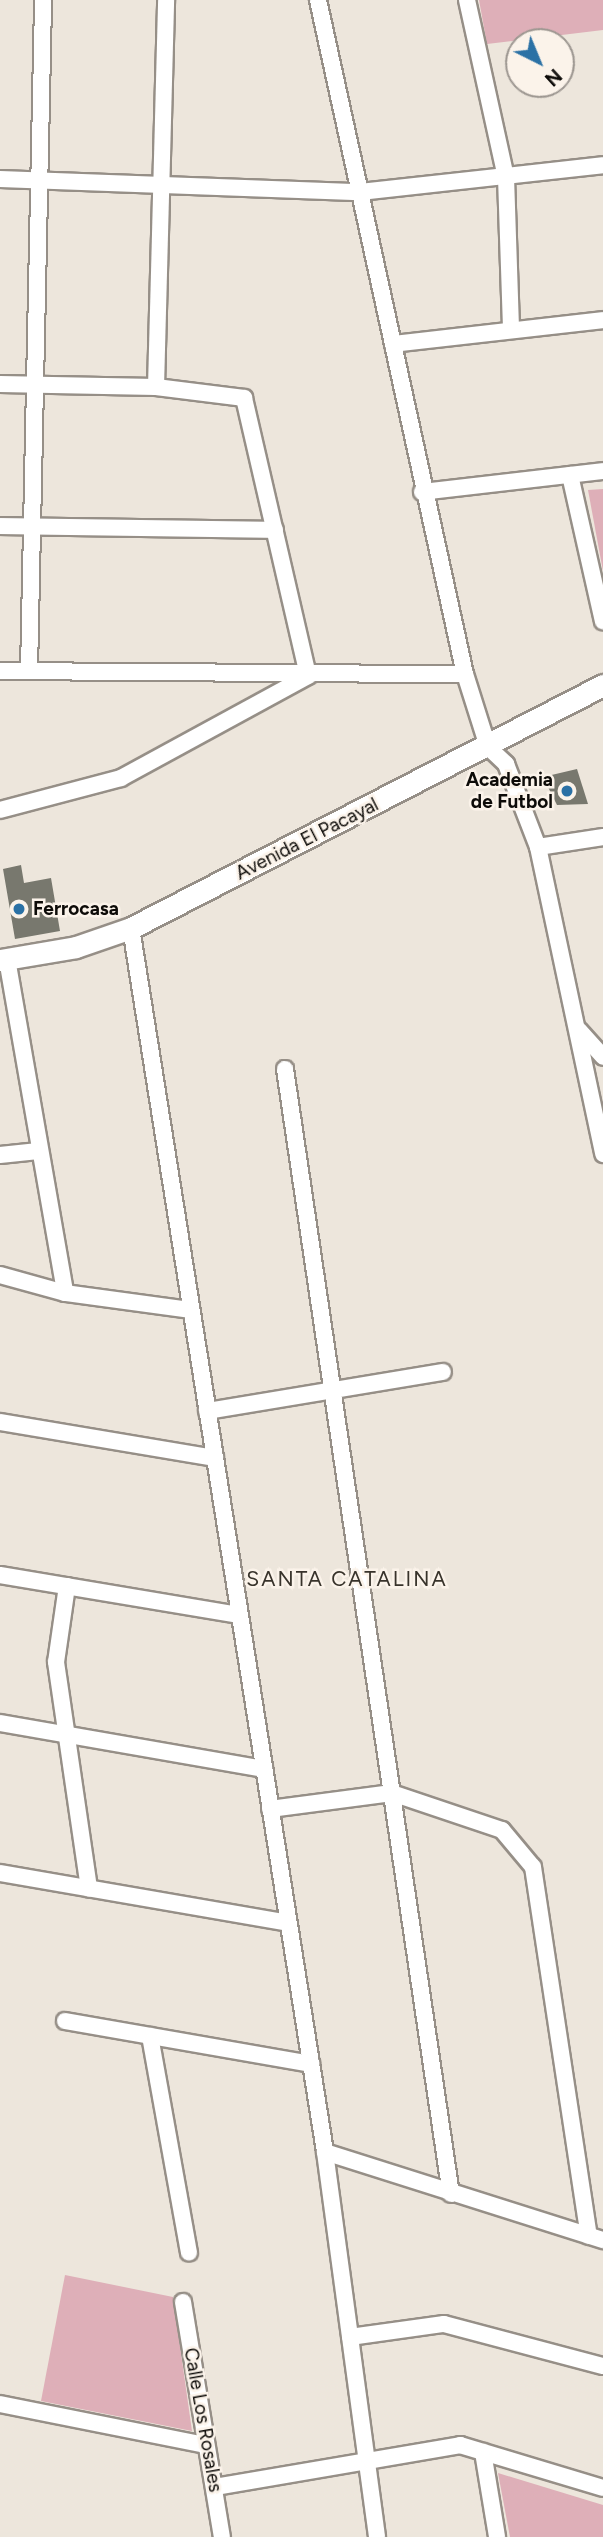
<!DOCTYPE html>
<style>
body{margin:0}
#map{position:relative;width:603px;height:2537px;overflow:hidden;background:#ede6dc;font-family:Figtree,sans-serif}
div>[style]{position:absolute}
.green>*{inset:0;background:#deafb8}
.building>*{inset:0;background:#78786e}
.roads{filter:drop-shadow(2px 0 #968f87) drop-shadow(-2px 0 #968f87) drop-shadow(0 2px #968f87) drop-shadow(0 -2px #968f87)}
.minor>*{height:16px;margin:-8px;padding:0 8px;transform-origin:8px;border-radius:8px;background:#fff}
.tertiary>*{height:21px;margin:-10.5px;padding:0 10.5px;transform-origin:10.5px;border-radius:10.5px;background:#fff}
.dots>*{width:19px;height:19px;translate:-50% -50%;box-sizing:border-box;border:4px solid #fbf3ea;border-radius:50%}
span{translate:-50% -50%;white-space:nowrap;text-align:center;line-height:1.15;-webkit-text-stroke:5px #fbf3ea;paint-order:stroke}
.poi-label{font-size:19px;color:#0d0b08;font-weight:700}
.right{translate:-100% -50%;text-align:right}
.left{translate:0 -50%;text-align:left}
.street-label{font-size:19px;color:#0d0b08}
.neighbourhood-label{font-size:21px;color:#38332b;letter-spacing:2px}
.north{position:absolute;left:505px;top:28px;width:70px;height:70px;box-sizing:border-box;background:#fbf3ea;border:2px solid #9c9690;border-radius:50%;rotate:137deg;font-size:19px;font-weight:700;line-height:28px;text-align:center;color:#0d0b08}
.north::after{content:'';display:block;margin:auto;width:24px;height:32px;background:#2b71a5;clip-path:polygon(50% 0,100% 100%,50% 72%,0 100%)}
</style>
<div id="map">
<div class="green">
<div style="clip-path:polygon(479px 0,603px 0,603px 30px,487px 44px)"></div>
<div style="clip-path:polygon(603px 489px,603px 571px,588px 490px)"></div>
<div style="clip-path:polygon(65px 2275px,173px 2297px,192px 2431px,41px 2401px)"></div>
<div style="clip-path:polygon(498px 2473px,603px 2505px,603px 2537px,510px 2537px)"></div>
</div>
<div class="building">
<div style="clip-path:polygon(577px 769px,588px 804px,557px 805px,543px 777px)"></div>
<div style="clip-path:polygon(21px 865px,24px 883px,51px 878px,60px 931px,15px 939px,3px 869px)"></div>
</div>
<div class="roads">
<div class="minor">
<div style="left:318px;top:0;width:690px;rotate:77.7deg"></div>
<div style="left:465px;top:674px;width:77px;rotate:72.5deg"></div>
<div style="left:488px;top:747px;width:25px;rotate:43deg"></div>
<div style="left:506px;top:764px;width:89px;rotate:68.9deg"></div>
<div style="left:538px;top:847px;width:314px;rotate:78deg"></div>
<div style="left:467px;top:0;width:181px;rotate:77.6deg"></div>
<div style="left:506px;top:177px;width:153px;rotate:88.1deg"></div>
<div style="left:0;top:179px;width:360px;rotate:2.1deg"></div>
<div style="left:360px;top:192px;width:244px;rotate:-6.3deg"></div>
<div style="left:393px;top:344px;width:211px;rotate:-6.5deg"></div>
<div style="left:0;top:384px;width:156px;rotate:1.1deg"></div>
<div style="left:156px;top:387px;width:89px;rotate:7.1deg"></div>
<div style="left:244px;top:398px;width:285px;rotate:77deg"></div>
<div style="left:308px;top:676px;width:213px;rotate:151.4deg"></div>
<div style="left:121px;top:778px;width:125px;rotate:165.2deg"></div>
<div style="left:156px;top:387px;width:387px;rotate:-88.5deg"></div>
<div style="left:570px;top:475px;width:150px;rotate:77.3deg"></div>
<div style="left:422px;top:492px;width:182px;rotate:-6.6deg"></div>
<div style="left:0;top:526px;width:275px;rotate:0.8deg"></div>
<div style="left:0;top:671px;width:465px;rotate:0.4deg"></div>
<div style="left:29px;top:671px;width:671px;rotate:-88.8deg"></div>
<div style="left:538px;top:847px;width:66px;rotate:-8.7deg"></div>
<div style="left:131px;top:928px;width:1239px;rotate:80.99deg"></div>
<div style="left:325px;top:2152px;width:388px;rotate:82.3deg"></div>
<div style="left:7px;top:959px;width:339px;rotate:80.1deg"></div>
<div style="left:579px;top:1030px;width:36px;rotate:48deg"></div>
<div style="left:285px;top:1069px;width:1137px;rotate:81.61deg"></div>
<div style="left:0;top:1155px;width:36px;rotate:-6deg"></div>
<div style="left:0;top:1275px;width:67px;rotate:15.5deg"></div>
<div style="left:65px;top:1293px;width:127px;rotate:7.7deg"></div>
<div style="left:207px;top:1411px;width:239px;rotate:-9.4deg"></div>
<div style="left:0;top:1422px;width:218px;rotate:9.5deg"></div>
<div style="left:0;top:1575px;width:243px;rotate:9.5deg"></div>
<div style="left:67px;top:1586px;width:77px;rotate:98.2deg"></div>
<div style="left:56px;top:1662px;width:229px;rotate:81.7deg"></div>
<div style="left:0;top:1723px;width:268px;rotate:9.9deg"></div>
<div style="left:270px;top:1809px;width:123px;rotate:-7.5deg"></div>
<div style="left:392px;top:1793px;width:116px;rotate:18.6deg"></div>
<div style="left:502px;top:1830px;width:48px;rotate:50deg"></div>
<div style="left:533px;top:1867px;width:373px;rotate:81.4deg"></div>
<div style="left:0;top:1873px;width:292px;rotate:9.8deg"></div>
<div style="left:65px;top:2021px;width:250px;rotate:9.9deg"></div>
<div style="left:150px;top:2036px;width:220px;rotate:79.8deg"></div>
<div style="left:325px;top:2152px;width:292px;rotate:17.6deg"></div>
<div style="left:183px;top:2302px;width:238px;rotate:80.6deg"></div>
<div style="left:350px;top:2337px;width:95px;rotate:-7.9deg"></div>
<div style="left:444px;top:2324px;width:164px;rotate:14.8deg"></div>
<div style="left:0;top:2404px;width:209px;rotate:11.3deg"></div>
<div style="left:483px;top:2452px;width:86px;rotate:80.6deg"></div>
<div style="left:215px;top:2487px;width:249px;rotate:-9.7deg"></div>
<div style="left:460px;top:2445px;width:149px;rotate:16.7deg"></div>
</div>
<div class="tertiary">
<div style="left:0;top:960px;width:77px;rotate:-9.7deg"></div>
<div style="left:76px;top:947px;width:58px;rotate:-19.1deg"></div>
<div style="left:131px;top:928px;width:531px;rotate:-27.24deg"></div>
</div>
</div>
<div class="dots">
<div style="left:567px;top:791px;background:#2b71a5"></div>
<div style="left:19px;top:909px;background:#2b71a5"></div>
</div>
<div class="poi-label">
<span class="right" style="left:553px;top:791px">Academia<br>de Futbol</span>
<span class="left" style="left:33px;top:909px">Ferrocasa</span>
</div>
<div class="street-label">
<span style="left:307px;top:839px;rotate:-27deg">Avenida El Pacayal</span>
<span style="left:203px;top:2420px;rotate:80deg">Calle Los Rosales</span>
</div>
<div class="neighbourhood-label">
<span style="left:347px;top:1579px">SANTA CATALINA</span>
</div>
<div class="north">N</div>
</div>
